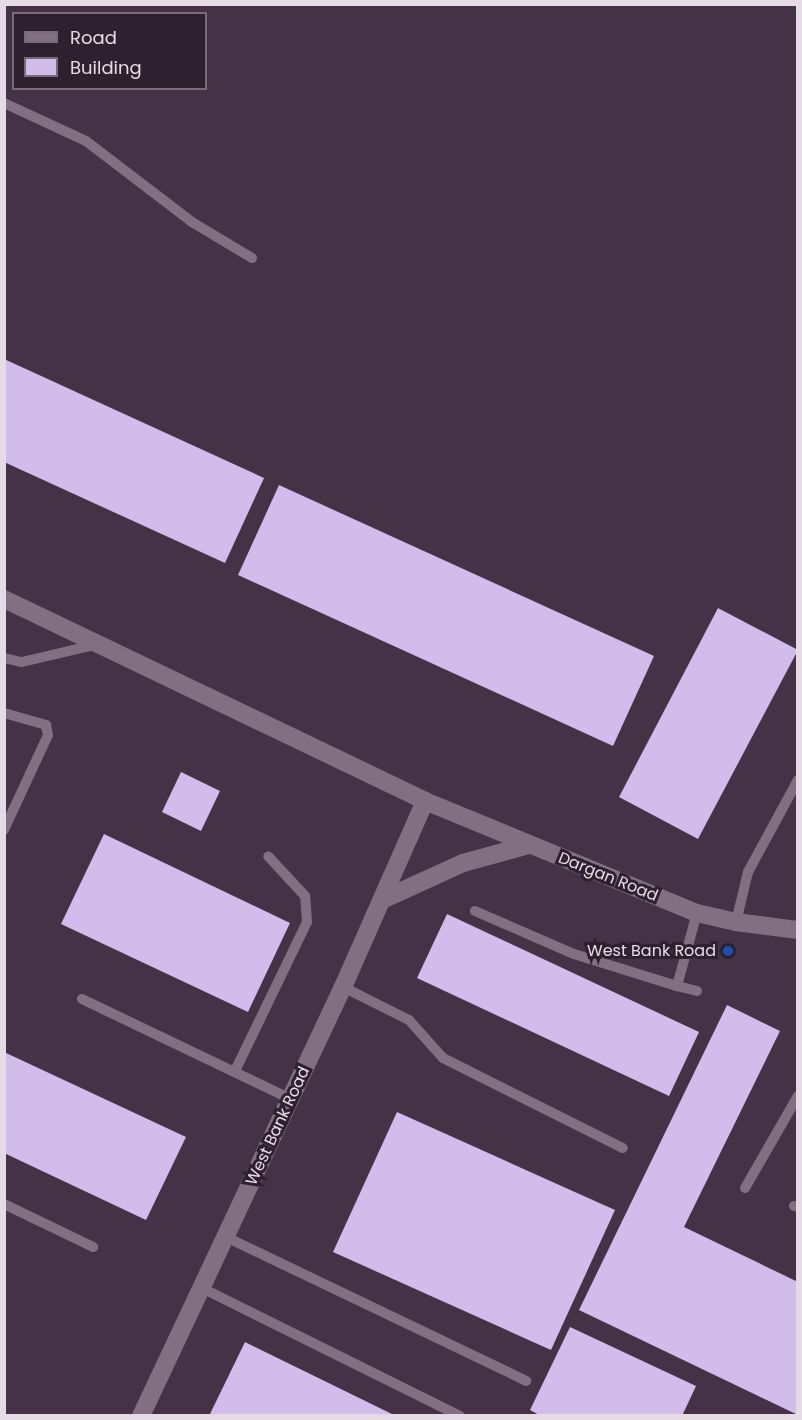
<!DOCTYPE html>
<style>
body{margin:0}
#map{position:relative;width:802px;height:1420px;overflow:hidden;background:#392a3a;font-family:Poppins,sans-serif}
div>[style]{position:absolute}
.built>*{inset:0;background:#463247}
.building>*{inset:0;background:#d1bceb}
.lane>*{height:10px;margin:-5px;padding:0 5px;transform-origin:5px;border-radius:5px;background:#827082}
.street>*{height:18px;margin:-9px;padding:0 9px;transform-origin:9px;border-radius:9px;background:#827082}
.secondary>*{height:18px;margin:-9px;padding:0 9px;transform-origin:9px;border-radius:9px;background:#827082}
.dots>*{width:16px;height:16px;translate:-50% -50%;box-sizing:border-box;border:3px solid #2f2030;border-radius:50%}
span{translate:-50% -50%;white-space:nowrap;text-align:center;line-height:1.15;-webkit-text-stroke:6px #2f2030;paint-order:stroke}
.street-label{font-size:16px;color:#e5dbe5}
.poi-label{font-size:16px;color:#e5dbe5}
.right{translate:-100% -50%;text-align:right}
.frame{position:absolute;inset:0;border:6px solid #e5dbe5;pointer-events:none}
.legend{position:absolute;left:12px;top:12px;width:195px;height:78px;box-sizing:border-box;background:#2f2030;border:2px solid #786b78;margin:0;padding:8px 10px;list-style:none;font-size:18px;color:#e5dbe5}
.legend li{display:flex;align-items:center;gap:12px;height:30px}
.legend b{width:30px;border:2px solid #786b78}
</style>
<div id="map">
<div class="built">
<div style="clip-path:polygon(evenodd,5px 5px,797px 5px,797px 1415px,5px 1416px,5px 5px,14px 14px,206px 14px,206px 88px,14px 88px,14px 14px)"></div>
</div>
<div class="building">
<div style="clip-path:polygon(4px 359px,264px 478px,225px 563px,4px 462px)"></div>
<div style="clip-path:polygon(279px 485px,654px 656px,613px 746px,238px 575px)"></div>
<div style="clip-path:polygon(718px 608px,798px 650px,698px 839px,619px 797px)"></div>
<div style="clip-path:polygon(181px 772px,220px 791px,201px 831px,162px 812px)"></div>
<div style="clip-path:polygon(104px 834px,290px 923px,248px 1012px,61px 924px)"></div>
<div style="clip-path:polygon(447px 914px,699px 1032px,669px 1096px,417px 978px)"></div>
<div style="clip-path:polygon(727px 1005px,780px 1031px,684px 1227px,798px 1282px,798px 1415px,579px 1310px)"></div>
<div style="clip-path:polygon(4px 1052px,186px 1137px,146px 1220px,4px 1153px)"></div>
<div style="clip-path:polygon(397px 1112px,615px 1210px,551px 1350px,333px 1252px)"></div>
<div style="clip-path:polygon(570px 1327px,696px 1386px,682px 1416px,541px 1416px,530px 1410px)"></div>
<div style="clip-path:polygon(245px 1342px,396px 1416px,209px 1416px)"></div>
</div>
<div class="lane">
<div style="left:4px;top:103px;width:90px;rotate:24.9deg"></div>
<div style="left:86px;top:141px;width:133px;rotate:37.4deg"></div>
<div style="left:192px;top:222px;width:70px;rotate:31deg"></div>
<div style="left:4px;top:658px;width:18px;rotate:13deg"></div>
<div style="left:22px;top:662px;width:79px;rotate:-13.2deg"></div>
<div style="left:4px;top:713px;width:44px;rotate:15.9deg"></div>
<div style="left:46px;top:725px;width:10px;rotate:79deg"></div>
<div style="left:48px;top:735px;width:105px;rotate:114.9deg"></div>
<div style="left:475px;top:911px;width:108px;rotate:23.5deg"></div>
<div style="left:574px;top:954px;width:108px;rotate:17.3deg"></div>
<div style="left:736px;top:922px;width:51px;rotate:-76.5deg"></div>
<div style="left:748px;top:872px;width:105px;rotate:-61.5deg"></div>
<div style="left:343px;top:987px;width:74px;rotate:26.6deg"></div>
<div style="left:409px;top:1020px;width:51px;rotate:48.2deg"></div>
<div style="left:443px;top:1058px;width:201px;rotate:26.6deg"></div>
<div style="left:697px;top:991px;width:21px;rotate:-166deg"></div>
<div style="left:677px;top:986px;width:76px;rotate:-74.7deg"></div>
<div style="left:82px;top:999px;width:232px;rotate:25.6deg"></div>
<div style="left:235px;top:1071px;width:165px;rotate:-64.2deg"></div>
<div style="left:307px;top:922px;width:26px;rotate:-94deg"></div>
<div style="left:305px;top:896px;width:54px;rotate:-132.8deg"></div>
<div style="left:745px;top:1188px;width:106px;rotate:-60.1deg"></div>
<div style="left:4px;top:1204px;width:99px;rotate:25.8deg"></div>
<div style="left:794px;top:1206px;width:4px;rotate:14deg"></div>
<div style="left:226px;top:1237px;width:333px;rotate:25.6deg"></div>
<div style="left:202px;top:1288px;width:288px;rotate:26.4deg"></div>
</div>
<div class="street">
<div style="left:4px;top:599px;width:467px;rotate:25.6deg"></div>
</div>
<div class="secondary">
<div style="left:382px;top:900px;width:89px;rotate:-24.6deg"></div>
<div style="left:463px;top:863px;width:68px;rotate:-15.3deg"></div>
<div style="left:141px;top:1416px;width:474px;rotate:-64.8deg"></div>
<div style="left:343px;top:987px;width:203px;rotate:-66.2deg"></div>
<div style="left:425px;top:801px;width:294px;rotate:22.4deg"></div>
<div style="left:697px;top:913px;width:40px;rotate:13deg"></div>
<div style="left:736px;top:922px;width:63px;rotate:7.4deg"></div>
</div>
<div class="dots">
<div style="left:728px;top:951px;background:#1a4fb4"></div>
</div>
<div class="street-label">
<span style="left:608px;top:877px;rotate:22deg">Dargan Road</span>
<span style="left:278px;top:1126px;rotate:-65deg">West Bank Road</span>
</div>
<div class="poi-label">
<span class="right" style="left:716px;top:951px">West Bank Road</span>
</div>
<div class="frame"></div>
<ul class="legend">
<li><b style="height:8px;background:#827082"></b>Road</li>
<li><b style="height:16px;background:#d1bceb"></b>Building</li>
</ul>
</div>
